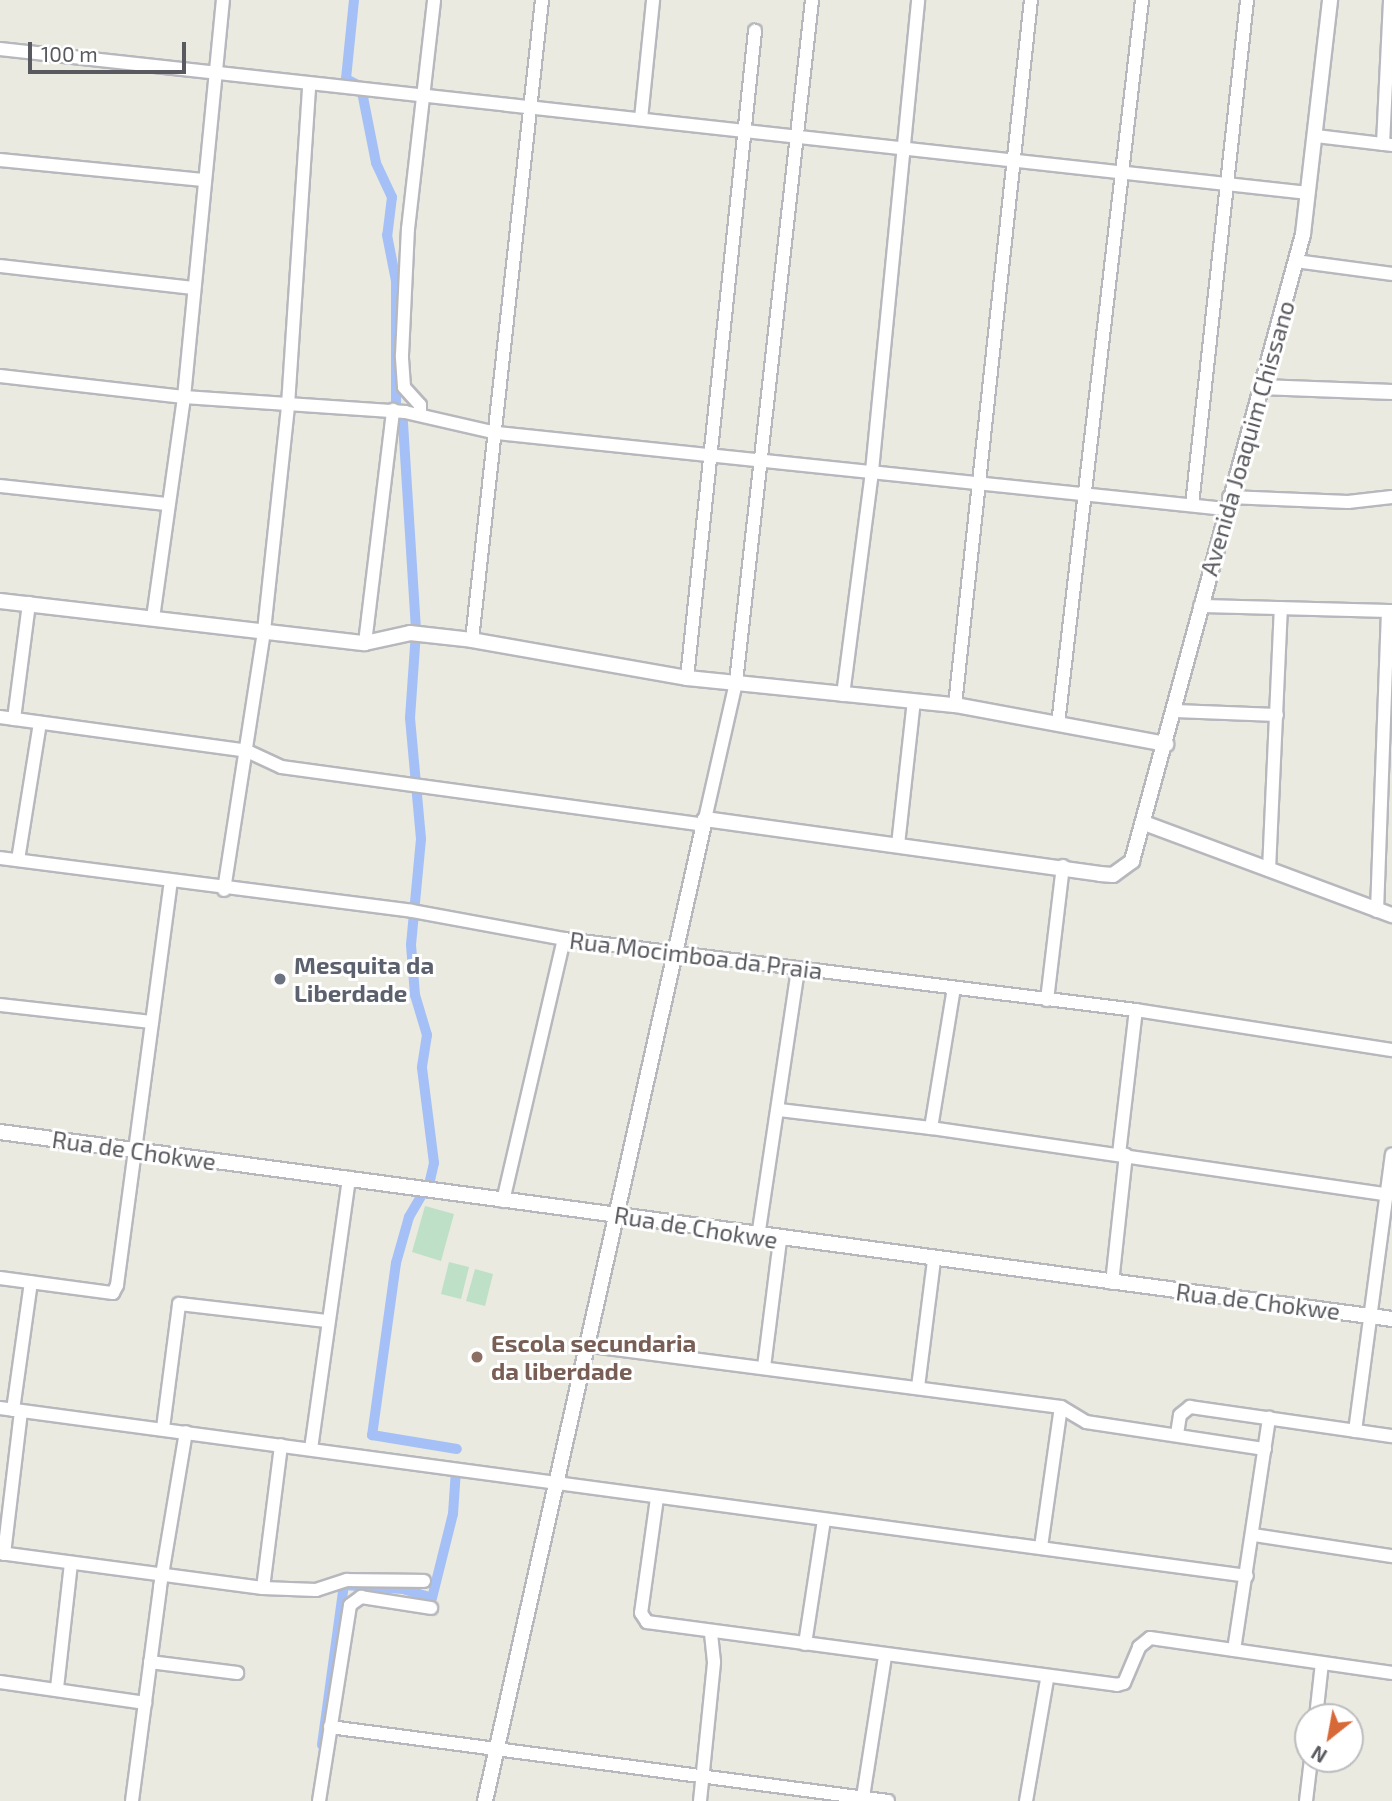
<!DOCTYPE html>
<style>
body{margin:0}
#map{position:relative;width:1392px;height:1801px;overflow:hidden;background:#eaeae0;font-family:"Exo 2",sans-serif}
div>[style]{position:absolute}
.green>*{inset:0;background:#bee0c6}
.canal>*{height:10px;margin:-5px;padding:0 5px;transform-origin:5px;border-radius:5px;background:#a4c0f6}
.roads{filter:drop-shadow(2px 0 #b7b8bd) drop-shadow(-2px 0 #b7b8bd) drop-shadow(0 2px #b7b8bd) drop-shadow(0 -2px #b7b8bd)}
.minor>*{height:12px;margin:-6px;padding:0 6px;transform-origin:6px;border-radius:6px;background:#fff}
.tertiary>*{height:14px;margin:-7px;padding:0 7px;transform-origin:7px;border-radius:7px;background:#fff}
.dots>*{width:19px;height:19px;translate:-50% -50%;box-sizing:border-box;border:4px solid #fff;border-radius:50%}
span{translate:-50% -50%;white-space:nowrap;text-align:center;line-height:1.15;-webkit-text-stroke:6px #fff;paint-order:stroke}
.street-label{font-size:24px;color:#585a5f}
.worship-label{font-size:24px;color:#5b616d;font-weight:700}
.left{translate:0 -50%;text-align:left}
.education-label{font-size:24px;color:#785e54;font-weight:700}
.north{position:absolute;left:1294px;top:1703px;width:70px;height:70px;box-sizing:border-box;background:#fff;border:2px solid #bcbdbf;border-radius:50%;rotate:211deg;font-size:19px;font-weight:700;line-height:28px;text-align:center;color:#585a5f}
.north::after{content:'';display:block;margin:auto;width:24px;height:32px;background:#d76939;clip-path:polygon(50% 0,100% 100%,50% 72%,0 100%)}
.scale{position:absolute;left:28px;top:42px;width:158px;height:32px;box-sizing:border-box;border:4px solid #585a5f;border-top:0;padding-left:9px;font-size:21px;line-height:24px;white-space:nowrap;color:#585a5f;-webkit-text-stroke:5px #fff;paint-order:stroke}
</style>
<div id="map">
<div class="green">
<div style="clip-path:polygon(425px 1206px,454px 1214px,441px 1261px,412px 1252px)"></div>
<div style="clip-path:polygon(449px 1262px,469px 1267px,461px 1299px,441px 1294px)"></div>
<div style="clip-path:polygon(475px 1269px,493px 1274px,485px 1306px,466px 1301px)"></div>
</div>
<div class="canal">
<div style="left:354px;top:0;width:79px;rotate:95.8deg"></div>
<div style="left:346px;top:79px;width:16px;rotate:27deg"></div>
<div style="left:362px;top:92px;width:72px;rotate:78.8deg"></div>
<div style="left:376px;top:163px;width:38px;rotate:65deg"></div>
<div style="left:392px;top:197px;width:38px;rotate:97deg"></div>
<div style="left:387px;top:235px;width:47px;rotate:78.9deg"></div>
<div style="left:396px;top:281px;width:130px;rotate:90deg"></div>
<div style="left:396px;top:411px;width:14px;rotate:60deg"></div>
<div style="left:403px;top:423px;width:209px;rotate:86.4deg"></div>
<div style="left:416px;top:632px;width:86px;rotate:94deg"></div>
<div style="left:410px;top:718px;width:121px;rotate:84.8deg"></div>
<div style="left:421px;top:839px;width:106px;rotate:95.4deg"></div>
<div style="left:411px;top:945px;width:50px;rotate:85.4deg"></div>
<div style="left:415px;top:995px;width:42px;rotate:73.3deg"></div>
<div style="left:427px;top:1035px;width:33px;rotate:99deg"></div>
<div style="left:422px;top:1068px;width:96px;rotate:82.8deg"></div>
<div style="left:434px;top:1163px;width:18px;rotate:103deg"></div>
<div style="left:430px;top:1181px;width:42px;rotate:120.3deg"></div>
<div style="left:409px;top:1217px;width:48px;rotate:105.8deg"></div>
<div style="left:396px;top:1263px;width:174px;rotate:97.9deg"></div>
<div style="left:372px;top:1435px;width:86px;rotate:9.4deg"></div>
<div style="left:322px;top:1745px;width:162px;rotate:-82.2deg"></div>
<div style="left:344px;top:1585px;width:59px;rotate:3.9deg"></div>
<div style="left:403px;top:1589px;width:30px;rotate:17deg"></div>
<div style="left:432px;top:1598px;width:87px;rotate:-76deg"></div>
<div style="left:453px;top:1514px;width:44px;rotate:-86.1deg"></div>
</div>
<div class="roads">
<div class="minor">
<div style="left:0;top:49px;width:1316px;rotate:6.28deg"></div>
<div style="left:641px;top:119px;width:120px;rotate:-84.2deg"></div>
<div style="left:1316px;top:136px;width:77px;rotate:6.8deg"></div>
<div style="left:1383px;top:144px;width:144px;rotate:-87.2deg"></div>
<div style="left:0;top:160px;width:204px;rotate:5.6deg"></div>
<div style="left:1296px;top:261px;width:97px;rotate:7.7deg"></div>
<div style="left:0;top:266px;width:195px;rotate:6.5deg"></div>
<div style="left:0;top:376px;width:185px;rotate:6.5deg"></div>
<div style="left:184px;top:397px;width:222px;rotate:3.9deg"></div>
<div style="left:405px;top:412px;width:94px;rotate:12.9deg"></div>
<div style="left:497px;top:433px;width:732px;rotate:5.96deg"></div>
<div style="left:420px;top:415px;width:10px;rotate:-90deg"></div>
<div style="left:420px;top:405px;width:24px;rotate:-132deg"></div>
<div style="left:404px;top:387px;width:32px;rotate:-94deg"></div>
<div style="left:402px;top:355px;width:126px;rotate:-87.3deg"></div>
<div style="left:408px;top:229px;width:230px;rotate:-83.5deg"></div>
<div style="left:0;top:486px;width:168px;rotate:6.2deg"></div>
<div style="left:1229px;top:497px;width:119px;rotate:2.4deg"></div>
<div style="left:1348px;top:502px;width:44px;rotate:-6.5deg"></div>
<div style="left:1192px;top:505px;width:508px;rotate:-83.78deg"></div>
<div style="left:1200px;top:606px;width:192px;rotate:1.5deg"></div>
<div style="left:153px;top:618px;width:223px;rotate:-82deg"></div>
<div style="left:184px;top:397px;width:399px;rotate:-84.4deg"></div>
<div style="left:472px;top:640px;width:644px;rotate:-83.76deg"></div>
<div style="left:365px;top:643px;width:235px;rotate:-83.1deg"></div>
<div style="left:687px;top:678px;width:651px;rotate:-84deg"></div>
<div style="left:843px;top:695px;width:226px;rotate:-82.6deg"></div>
<div style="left:872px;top:471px;width:473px;rotate:-84.4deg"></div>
<div style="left:955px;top:705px;width:709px;rotate:-83.85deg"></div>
<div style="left:1175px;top:711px;width:102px;rotate:2.2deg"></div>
<div style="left:0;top:717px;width:249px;rotate:7.8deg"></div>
<div style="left:247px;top:751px;width:38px;rotate:25deg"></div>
<div style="left:282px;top:767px;width:425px;rotate:7.8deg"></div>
<div style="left:14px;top:719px;width:117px;rotate:-82.6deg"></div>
<div style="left:1058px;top:724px;width:729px;rotate:-83.38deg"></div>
<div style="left:705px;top:819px;width:140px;rotate:-77.2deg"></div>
<div style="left:736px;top:682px;width:686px;rotate:-83.64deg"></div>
<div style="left:898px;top:845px;width:145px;rotate:-83.7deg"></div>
<div style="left:0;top:858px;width:415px;rotate:7.3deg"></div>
<div style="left:412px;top:911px;width:155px;rotate:10.4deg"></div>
<div style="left:564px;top:939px;width:576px;rotate:7.08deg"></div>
<div style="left:1136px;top:1010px;width:259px;rotate:8.9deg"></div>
<div style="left:18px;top:860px;width:139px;rotate:-80.9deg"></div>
<div style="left:1269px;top:870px;width:262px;rotate:-87.4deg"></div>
<div style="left:224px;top:890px;width:262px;rotate:-81.2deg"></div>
<div style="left:264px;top:631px;width:227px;rotate:-83.9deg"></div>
<div style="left:288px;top:405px;width:320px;rotate:-86.2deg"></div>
<div style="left:1377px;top:911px;width:300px;rotate:-87.9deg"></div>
<div style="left:1047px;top:1000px;width:135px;rotate:-83.2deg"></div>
<div style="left:0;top:1005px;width:153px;rotate:6.4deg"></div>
<div style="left:779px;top:1110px;width:153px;rotate:6.8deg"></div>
<div style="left:931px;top:1128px;width:460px;rotate:8.3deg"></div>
<div style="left:931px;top:1128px;width:142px;rotate:-80.7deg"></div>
<div style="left:1119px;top:1154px;width:145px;rotate:-83.3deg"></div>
<div style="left:503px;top:1201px;width:269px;rotate:-76.9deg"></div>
<div style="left:758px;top:1237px;width:272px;rotate:-81.5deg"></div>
<div style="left:0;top:1278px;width:114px;rotate:7.6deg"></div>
<div style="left:113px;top:1293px;width:9px;rotate:-63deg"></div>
<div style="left:117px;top:1285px;width:407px;rotate:-82.4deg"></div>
<div style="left:1112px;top:1283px;width:129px;rotate:-83.8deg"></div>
<div style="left:584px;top:1345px;width:481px;rotate:7.4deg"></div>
<div style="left:1061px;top:1407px;width:29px;rotate:31deg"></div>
<div style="left:1086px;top:1422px;width:181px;rotate:8.6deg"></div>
<div style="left:764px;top:1367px;width:128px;rotate:-82.8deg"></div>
<div style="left:918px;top:1387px;width:128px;rotate:-82.8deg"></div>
<div style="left:0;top:1408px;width:1258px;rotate:7.67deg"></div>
<div style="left:13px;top:1410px;width:129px;rotate:-82deg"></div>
<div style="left:163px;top:1428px;width:125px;rotate:-82.6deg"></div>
<div style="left:179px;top:1304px;width:149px;rotate:6.6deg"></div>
<div style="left:1355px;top:1431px;width:279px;rotate:-82.4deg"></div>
<div style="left:1177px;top:1434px;width:19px;rotate:-81deg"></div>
<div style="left:1180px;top:1415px;width:13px;rotate:-39deg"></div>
<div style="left:1190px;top:1407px;width:204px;rotate:8.2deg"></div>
<div style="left:311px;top:1449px;width:274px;rotate:-82deg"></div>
<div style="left:657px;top:1498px;width:116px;rotate:97.9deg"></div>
<div style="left:641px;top:1613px;width:11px;rotate:56deg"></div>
<div style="left:647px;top:1622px;width:474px;rotate:7.6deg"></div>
<div style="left:1117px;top:1685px;width:7px;rotate:-16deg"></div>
<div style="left:1124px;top:1683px;width:39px;rotate:-67deg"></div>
<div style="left:1139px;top:1647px;width:14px;rotate:-39deg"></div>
<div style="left:1150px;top:1638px;width:245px;rotate:8.2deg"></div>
<div style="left:1254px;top:1535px;width:140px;rotate:8.7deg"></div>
<div style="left:1041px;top:1547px;width:141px;rotate:-81.9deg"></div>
<div style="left:0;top:1553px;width:265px;rotate:7.6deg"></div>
<div style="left:263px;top:1588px;width:53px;rotate:2.2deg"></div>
<div style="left:316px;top:1590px;width:33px;rotate:-18deg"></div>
<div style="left:347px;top:1580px;width:77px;rotate:0.7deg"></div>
<div style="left:4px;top:1554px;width:144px;rotate:-83.2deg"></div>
<div style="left:263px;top:1588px;width:144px;rotate:-82.8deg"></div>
<div style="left:805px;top:1644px;width:125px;rotate:-81.3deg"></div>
<div style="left:1234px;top:1650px;width:235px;rotate:-81.4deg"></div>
<div style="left:150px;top:1662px;width:88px;rotate:7.2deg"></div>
<div style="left:0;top:1682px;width:147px;rotate:8.2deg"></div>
<div style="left:57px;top:1688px;width:126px;rotate:-83.6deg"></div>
<div style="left:1316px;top:1717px;width:54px;rotate:-83.7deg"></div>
<div style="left:330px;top:1727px;width:563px;rotate:7.55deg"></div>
<div style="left:863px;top:1797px;width:143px;rotate:-81.1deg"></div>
<div style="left:132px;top:1801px;width:216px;rotate:-82.5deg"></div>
<div style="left:160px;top:1587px;width:157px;rotate:-80.5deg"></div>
<div style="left:319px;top:1801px;width:198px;rotate:-81deg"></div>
<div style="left:350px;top:1605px;width:14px;rotate:-36deg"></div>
<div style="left:361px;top:1597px;width:71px;rotate:8.9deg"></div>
<div style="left:700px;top:1801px;width:140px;rotate:-84.2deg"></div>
<div style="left:714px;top:1662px;width:31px;rotate:-96deg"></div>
<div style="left:1026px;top:1801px;width:124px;rotate:-80.2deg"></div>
<div style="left:1306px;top:1801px;width:42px;rotate:-83.2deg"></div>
</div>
<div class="tertiary">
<div style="left:1261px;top:387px;width:131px;rotate:2.2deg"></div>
<div style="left:0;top:601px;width:367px;rotate:6.6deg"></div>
<div style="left:365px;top:643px;width:46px;rotate:-12.5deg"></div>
<div style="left:410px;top:633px;width:62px;rotate:6.4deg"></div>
<div style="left:472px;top:640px;width:218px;rotate:10deg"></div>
<div style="left:687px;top:678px;width:269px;rotate:5.8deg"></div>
<div style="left:955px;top:705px;width:215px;rotate:10.5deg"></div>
<div style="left:1144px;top:823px;width:265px;rotate:20.4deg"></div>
<div style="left:0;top:1132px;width:1405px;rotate:7.65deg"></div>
<div style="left:485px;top:1801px;width:1006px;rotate:-77.37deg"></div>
<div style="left:705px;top:819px;width:399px;rotate:7.9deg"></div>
<div style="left:1100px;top:874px;width:13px;rotate:4deg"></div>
<div style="left:1113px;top:875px;width:24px;rotate:-36deg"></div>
<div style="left:1132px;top:861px;width:650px;rotate:-74.74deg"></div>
<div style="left:1303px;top:234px;width:236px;rotate:-83.4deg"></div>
</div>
</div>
<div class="dots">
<div style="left:280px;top:979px;background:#6b7280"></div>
<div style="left:477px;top:1357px;background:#8d6e63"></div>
</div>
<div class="street-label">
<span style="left:1247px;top:438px;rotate:-74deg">Avenida Joaquim Chissano</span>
<span style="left:696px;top:955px;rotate:7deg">Rua Mocimboa da Praia</span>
<span style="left:134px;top:1150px;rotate:8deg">Rua de Chokwe</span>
<span style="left:696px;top:1227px;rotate:9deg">Rua de Chokwe</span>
<span style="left:1258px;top:1301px;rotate:7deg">Rua de Chokwe</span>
</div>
<div class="worship-label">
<span class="left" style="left:294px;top:979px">Mesquita da<br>Liberdade</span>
</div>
<div class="education-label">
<span class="left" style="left:491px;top:1357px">Escola secundaria<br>da liberdade</span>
</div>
<div class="north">N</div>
<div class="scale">100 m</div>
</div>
